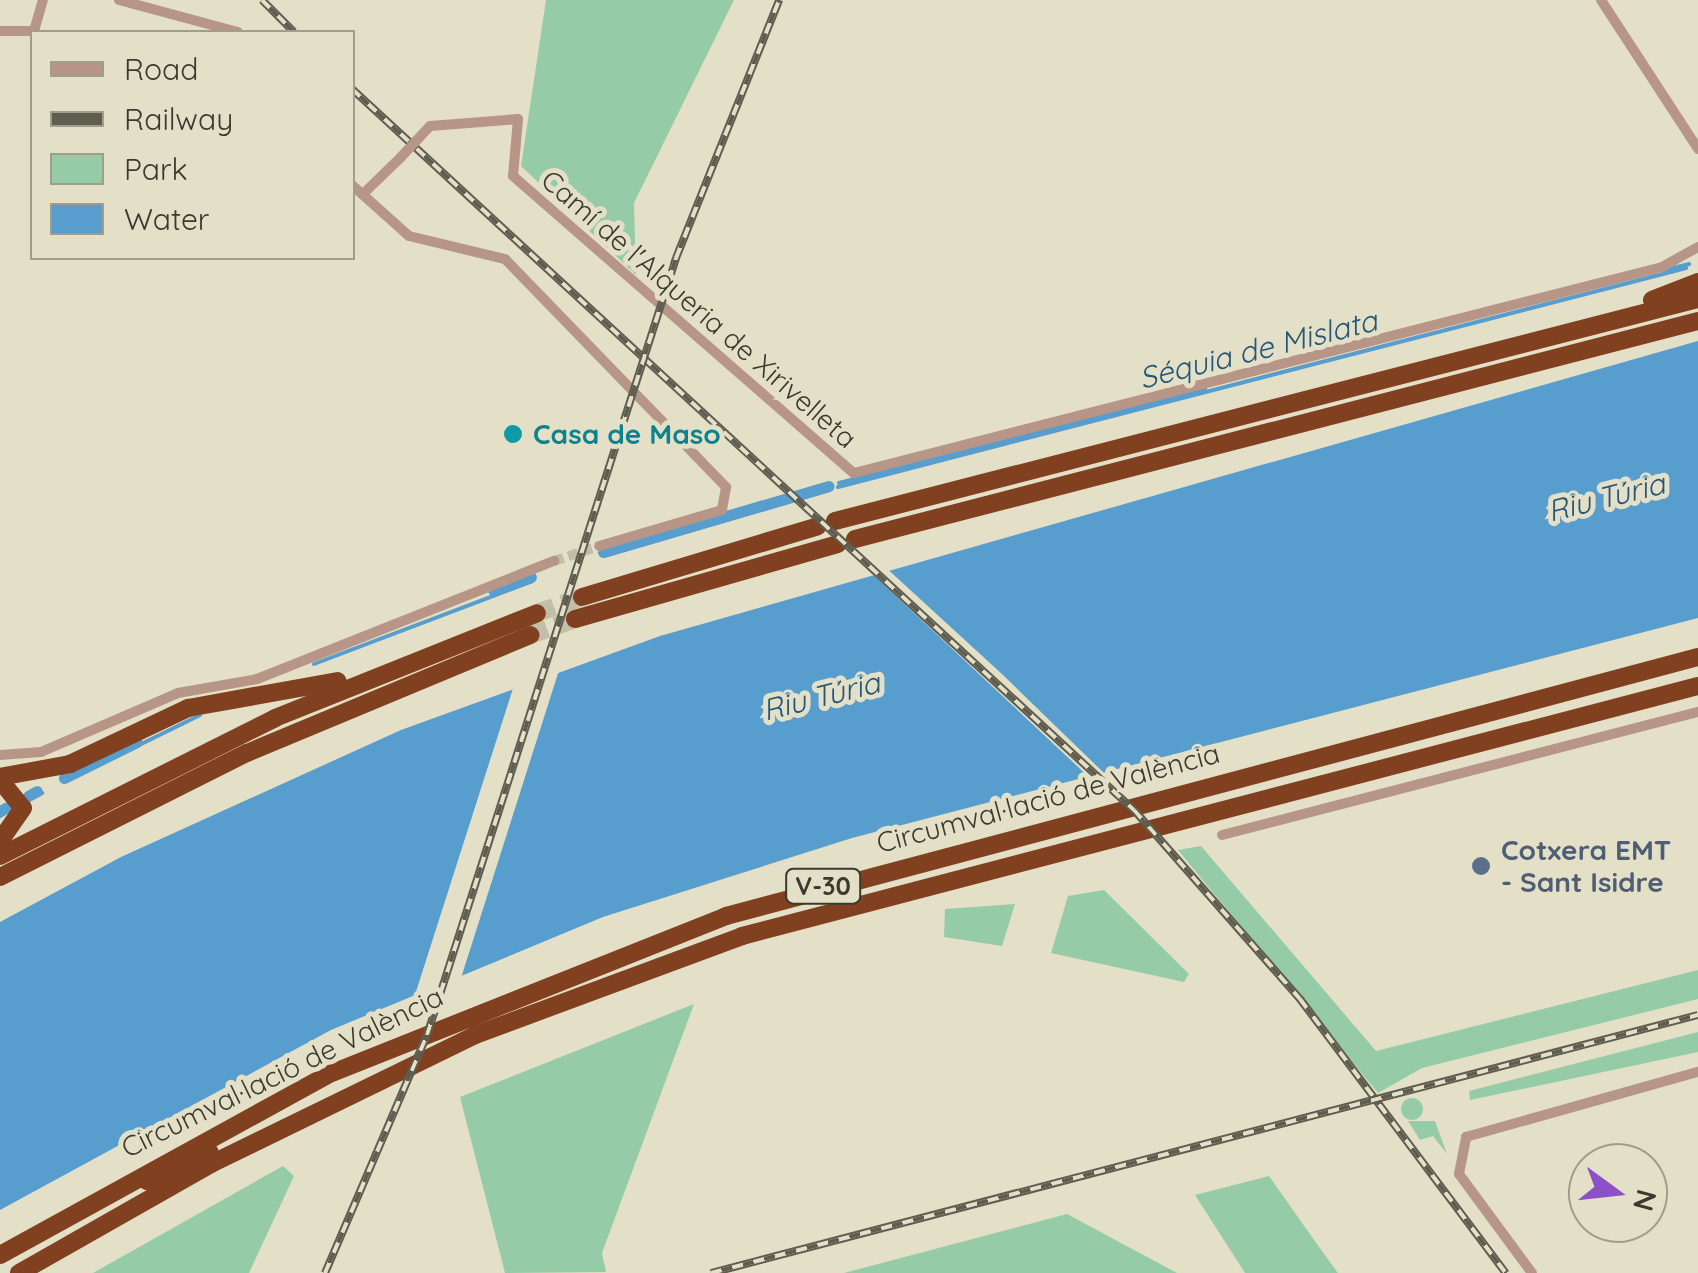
<!DOCTYPE html>
<meta charset="utf-8">
<style>
body{margin:0}
#map{position:relative;width:1698px;height:1273px;overflow:hidden;background:#e4e0c7;font-family:Quicksand,sans-serif}
div>[style]{position:absolute}
.green>*{inset:0;background:#95cca7}
.round{border-radius:50%}
.water>*{inset:0;background:#579dce}
.pier>*{inset:0;background:#e4e0c7}
.stream>*{height:4px;margin:-2px;padding:0 2px;transform-origin:2px;border-radius:2px;background:#579dce}
.canal>*{height:11px;margin:-5.5px;padding:0 5.5px;transform-origin:5.5px;border-radius:5.5px;background:#579dce}
.street-tunnel>*{height:10px;margin-top:-5px;transform-origin:0;background:repeating-linear-gradient(90deg,#c2bfa9 0 10px,transparent 0 15px)}
.highway-tunnel>*{height:18px;margin-top:-9px;transform-origin:0;background:repeating-linear-gradient(90deg,#c2bfa9 0 18px,transparent 0 27px)}
.street>*{height:10px;margin:-5px;padding:0 5px;transform-origin:5px;border-radius:5px;background:#b79687}
.highway>*{height:18px;margin:-9px;padding:0 9px;transform-origin:9px;border-radius:9px;background:#81401f}
.rail>*{height:8px;margin-top:-4px;transform-origin:0;background:repeating-linear-gradient(90deg,#e4e0c7 0 11px,#5e5d50 0 22px);box-sizing:border-box;border-block:2px solid #5e5d50}
.street-bridge>*{height:10px;margin:-5px;padding:0 5px;transform-origin:5px;border-radius:5px;background:#b79687}
.dots>*{width:28px;height:28px;translate:-50% -50%;box-sizing:border-box;border:5px solid #e4e0c7;border-radius:50%}
span{translate:-50% -50%;white-space:nowrap;text-align:center;line-height:1.15;-webkit-text-stroke:10px #e4e0c7;paint-order:stroke}
.shield-label span{padding:2px 8px;background:#e4e0c7;border:2px solid;border-radius:8px;-webkit-text-stroke-width:0}
.shield-label{font-size:25px;color:#3b3a30;font-weight:700}
.street-label{font-size:28px;color:#3b3a30}
.culture-label{font-size:28px;color:#0d838f;font-weight:700}
.left{translate:0 -50%;text-align:left}
.service-label{font-size:28px;color:#4e5e75;font-weight:700}
.water-label{font-size:30px;color:#235679;font-style:italic}
.legend{position:absolute;left:30px;top:30px;width:325px;height:230px;box-sizing:border-box;background:#e4e0c7;border:2px solid #a09e8b;margin:0;padding:12px 18px;list-style:none;font-size:30px;color:#3b3a30}
.legend li{display:flex;align-items:center;gap:20px;height:50px}
.legend b{width:50px;border:2px solid #a09e8b}
.north{position:absolute;left:1568px;top:1143px;width:100px;height:100px;box-sizing:border-box;background:#e4e0c7;border:2px solid #a09e8b;border-radius:50%;rotate:105deg;font-size:28px;font-weight:700;line-height:40px;text-align:center;color:#3b3a30}
.north::after{content:'';display:block;margin:auto;width:35px;height:45px;background:#8d51c7;clip-path:polygon(50% 0,100% 100%,50% 72%,0 100%)}
</style>
<div id="map">
<div class="green">
<div style="clip-path:polygon(546px 0,734px 0,634px 203px,636px 275px,521px 166px)"></div>
<div style="clip-path:polygon(1201px 846px,1376px 1051px,1698px 970px,1698px 999px,1422px 1068px,1378px 1093px,1178px 850px)"></div>
<div style="clip-path:polygon(1104px 890px,1189px 974px,1184px 982px,1051px 953px,1068px 896px)"></div>
<div style="clip-path:polygon(1015px 904px,1002px 946px,944px 937px,945px 909px)"></div>
<div style="clip-path:polygon(694px 1004px,602px 1253px,606px 1272px,505px 1273px,460px 1097px)"></div>
<div style="clip-path:polygon(1698px 1032px,1698px 1052px,1470px 1100px,1469px 1091px)"></div>
<div class="round" style="left:1401px;top:1098px;width:22px;height:22px"></div>
<div style="clip-path:polygon(1408px 1121px,1435px 1121px,1447px 1154px,1433px 1136px,1420px 1140px)"></div>
<div style="clip-path:polygon(283px 1166px,294px 1176px,249px 1273px,93px 1273px)"></div>
<div style="clip-path:polygon(1269px 1176px,1317px 1244px,1338px 1273px,1245px 1273px,1195px 1195px)"></div>
<div style="clip-path:polygon(1067px 1214px,1177px 1273px,844px 1273px)"></div>
</div>
<div class="water">
<div style="clip-path:polygon(1698px 341px,1698px 618px,852px 838px,603px 917px,331px 1030px,0 1210px,0 922px,121px 857px,401px 730px,660px 636px)"></div>
</div>
<div class="pier">
<div style="clip-path:polygon(883px 565px,1003px 675px,1107px 776px,1092px 780px,867px 569px)"></div>
<div style="clip-path:polygon(561px 664px,461px 978px,414px 998px,516px 679px)"></div>
</div>
<div class="stream">
<div style="left:1665px;top:270px;width:25px;rotate:-14deg"></div>
<div style="left:839px;top:483px;width:378px;rotate:-14.4deg"></div>
<div style="left:838px;top:487px;width:876px;rotate:-14.48deg"></div>
<div style="left:604px;top:556px;width:234px;rotate:-16.3deg"></div>
<div style="left:314px;top:664px;width:233px;rotate:-20.8deg"></div>
<div style="left:66px;top:781px;width:149px;rotate:-26.2deg"></div>
<div style="left:29px;top:800px;width:15px;rotate:-28deg"></div>
<div style="left:0;top:816px;width:17px;rotate:-31deg"></div>
</div>
<div class="canal">
<div style="left:603px;top:552px;width:235px;rotate:-16.3deg"></div>
<div style="left:493px;top:590px;width:40px;rotate:-18.9deg"></div>
<div style="left:64px;top:778px;width:81px;rotate:-26.3deg"></div>
<div style="left:28px;top:796px;width:10px;rotate:-29deg"></div>
<div style="left:0;top:811px;width:17px;rotate:-28deg"></div>
</div>
<div class="street-tunnel">
<div style="left:554px;top:561px;width:47px;rotate:-18.4deg"></div>
</div>
<div class="highway-tunnel">
<div style="left:537px;top:613px;width:48px;rotate:-19.6deg"></div>
<div style="left:530px;top:635px;width:48px;rotate:-19.6deg"></div>
</div>
<div class="street">
<div style="left:119px;top:0;width:123px;rotate:15.1deg"></div>
<div style="left:1601px;top:0;width:178px;rotate:56.9deg"></div>
<div style="left:0;top:31px;width:34px"></div>
<div style="left:34px;top:31px;width:32px;rotate:-74deg"></div>
<div style="left:430px;top:126px;width:88px;rotate:-4.5deg"></div>
<div style="left:518px;top:119px;width:57px;rotate:95deg"></div>
<div style="left:513px;top:176px;width:452px;rotate:41.1deg"></div>
<div style="left:854px;top:473px;width:834px;rotate:-14.3deg"></div>
<div style="left:1662px;top:267px;width:41px;rotate:-29.1deg"></div>
<div style="left:352px;top:185px;width:76px;rotate:41.8deg"></div>
<div style="left:409px;top:236px;width:99px;rotate:13.5deg"></div>
<div style="left:505px;top:259px;width:318px;rotate:45.9deg"></div>
<div style="left:726px;top:487px;width:23px;rotate:100deg"></div>
<div style="left:722px;top:510px;width:128px;rotate:163.7deg"></div>
<div style="left:363px;top:194px;width:53px;rotate:-44.2deg"></div>
<div style="left:0;top:755px;width:41px;rotate:-4.2deg"></div>
<div style="left:41px;top:752px;width:149px;rotate:-23.3deg"></div>
<div style="left:178px;top:693px;width:80px;rotate:-10deg"></div>
<div style="left:257px;top:679px;width:320px;rotate:-21.7deg"></div>
<div style="left:1222px;top:835px;width:492px;rotate:-14.5deg"></div>
<div style="left:1532px;top:1273px;width:123px;rotate:-126.4deg"></div>
<div style="left:1459px;top:1174px;width:38px;rotate:-79deg"></div>
<div style="left:1466px;top:1137px;width:241px;rotate:-15.7deg"></div>
</div>
<div class="highway">
<div style="left:1652px;top:300px;width:49px;rotate:-21.4deg"></div>
<div style="left:835px;top:521px;width:891px;rotate:-14.43deg"></div>
<div style="left:855px;top:539px;width:871px;rotate:-14.5deg"></div>
<div style="left:582px;top:597px;width:246px;rotate:-16.7deg"></div>
<div style="left:575px;top:619px;width:273px;rotate:-15.9deg"></div>
<div style="left:0;top:777px;width:71px;rotate:-10.5deg"></div>
<div style="left:70px;top:764px;width:131px;rotate:-25.4deg"></div>
<div style="left:188px;top:708px;width:152px;rotate:-10.2deg"></div>
<div style="left:0;top:780px;width:36px;rotate:51deg"></div>
<div style="left:23px;top:808px;width:40px;rotate:124.9deg"></div>
<div style="left:0;top:856px;width:308px;rotate:-26.6deg"></div>
<div style="left:275px;top:718px;width:282px;rotate:-21.8deg"></div>
<div style="left:0;top:877px;width:276px;rotate:-26.7deg"></div>
<div style="left:247px;top:753px;width:307px;rotate:-22.6deg"></div>
<div style="left:147px;top:1181px;width:69px;rotate:-24.7deg"></div>
<div style="left:0;top:1255px;width:373px;rotate:-28.8deg"></div>
<div style="left:327px;top:1075px;width:430px;rotate:-21.7deg"></div>
<div style="left:726px;top:916px;width:1006px;rotate:-14.92deg"></div>
<div style="left:19px;top:1273px;width:223px;rotate:-29.6deg"></div>
<div style="left:213px;top:1163px;width:292px;rotate:-26deg"></div>
<div style="left:475px;top:1035px;width:285px;rotate:-20.3deg"></div>
<div style="left:742px;top:936px;width:988px;rotate:-14.66deg"></div>
</div>
<div class="rail">
<div style="left:262px;top:0;width:45px;rotate:45deg"></div>
<div style="left:352px;top:89px;width:1064px;rotate:42.68deg"></div>
<div style="left:1134px;top:810px;width:252px;rotate:48.7deg"></div>
<div style="left:1300px;top:999px;width:343px;rotate:53.1deg"></div>
<div style="left:325px;top:1273px;width:259px;rotate:-66.8deg"></div>
<div style="left:427px;top:1035px;width:816px;rotate:-72.23deg"></div>
<div style="left:676px;top:258px;width:278px;rotate:-68.2deg"></div>
<div style="left:711px;top:1273px;width:1020px;rotate:-14.65deg"></div>
</div>
<div class="street-bridge">
<div style="left:401px;top:157px;width:42px;rotate:-46.9deg"></div>
</div>
<div class="dots">
<div style="left:513px;top:434px;background:#0f9aa8"></div>
<div style="left:1481px;top:866px;background:#5c6f8a"></div>
</div>
<div class="shield-label">
<span style="left:823px;top:886px">V-30</span>
</div>
<div class="street-label">
<span style="left:699px;top:309px;rotate:41deg">Camí de l'Alqueria de Xirivelleta</span>
<span style="left:1048px;top:798px;rotate:-15deg">Circumval·lació de València</span>
<span style="left:282px;top:1072px;rotate:-26deg">Circumval·lació de València</span>
</div>
<div class="culture-label">
<span class="left" style="left:533px;top:434px">Casa de Maso</span>
</div>
<div class="service-label">
<span class="left" style="left:1501px;top:866px">Cotxera EMT<br>- Sant Isidre</span>
</div>
<div class="water-label">
<span style="left:1258px;top:349px;rotate:-14deg">Séquia de Mislata</span>
<span style="left:1606px;top:497px;rotate:-14deg">Riu Túria</span>
<span style="left:821px;top:696px;rotate:-14deg">Riu Túria</span>
</div>
<ul class="legend">
<li><b style="height:12px;background:#b79687"></b>Road</li>
<li><b style="height:12px;background:#5e5d50"></b>Railway</li>
<li><b style="height:28px;background:#95cca7"></b>Park</li>
<li><b style="height:28px;background:#579dce"></b>Water</li>
</ul>
<div class="north">N</div>
</div>
